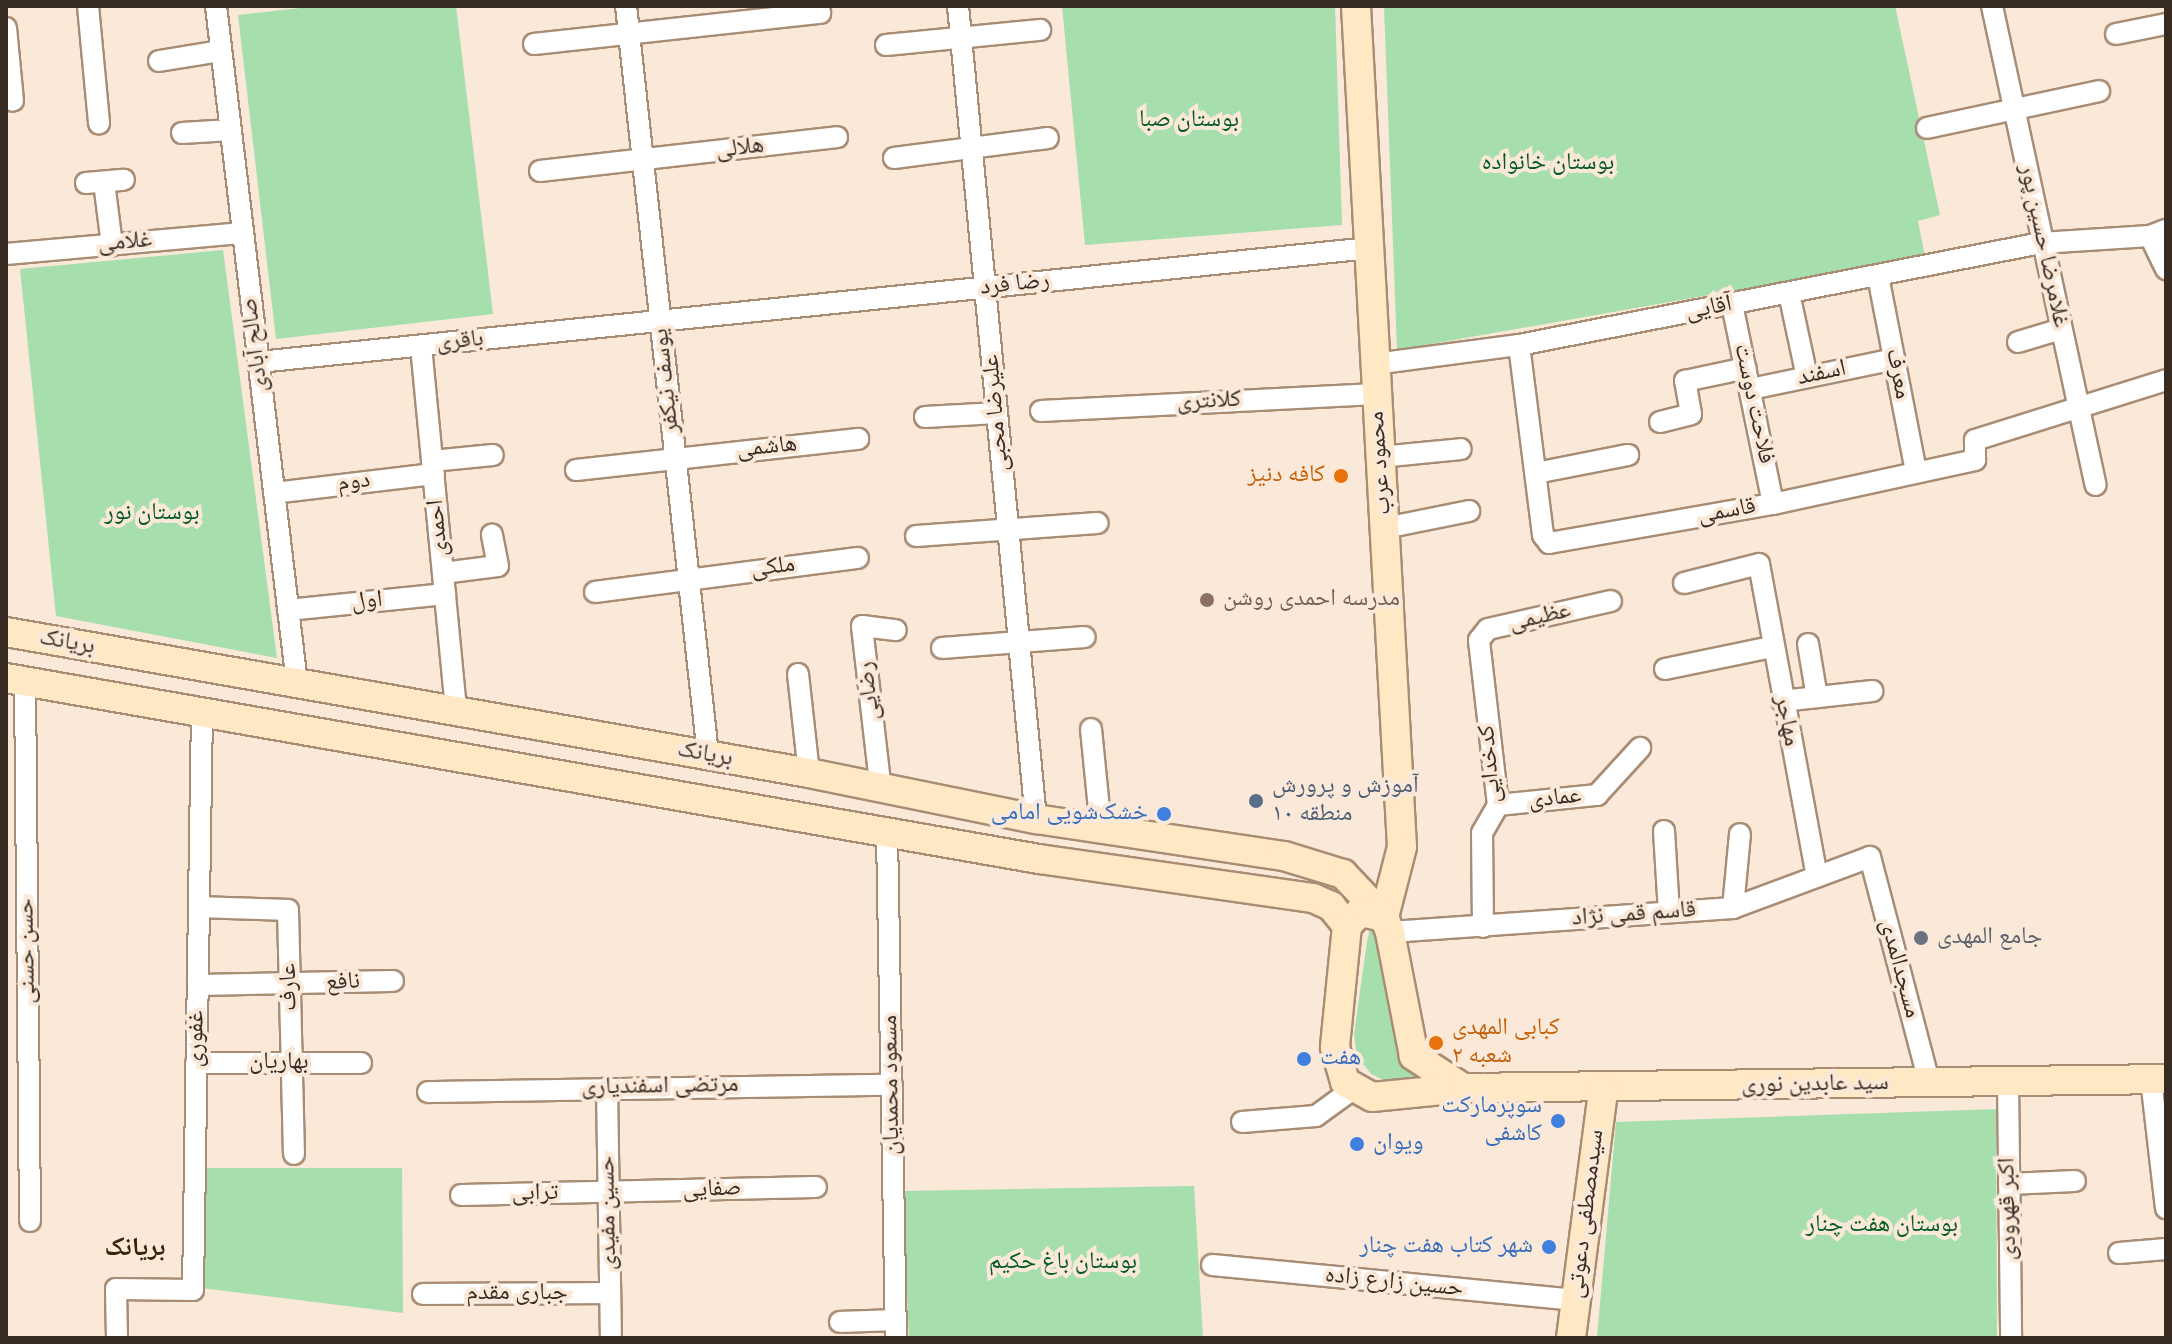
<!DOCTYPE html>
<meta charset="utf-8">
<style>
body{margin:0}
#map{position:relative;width:2172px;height:1344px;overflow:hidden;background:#fae8d8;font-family:Overpass,"Noto Naskh Arabic",sans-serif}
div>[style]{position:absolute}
.green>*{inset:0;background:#a6deae}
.roads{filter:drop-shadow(2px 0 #a88c74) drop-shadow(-2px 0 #a88c74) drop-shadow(0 2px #a88c74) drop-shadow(0 -2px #a88c74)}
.street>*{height:20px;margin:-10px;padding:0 10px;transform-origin:10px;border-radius:10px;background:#fff}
.secondary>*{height:28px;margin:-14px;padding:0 14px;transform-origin:14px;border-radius:14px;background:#ffe8c4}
.dots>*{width:22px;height:22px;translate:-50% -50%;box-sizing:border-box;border:4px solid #fae8d8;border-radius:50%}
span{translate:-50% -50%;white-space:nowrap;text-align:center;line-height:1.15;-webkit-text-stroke:8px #fae8d8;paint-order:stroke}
.park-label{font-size:24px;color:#025a23}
.street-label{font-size:24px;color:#382c22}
.food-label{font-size:24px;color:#c56008}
.right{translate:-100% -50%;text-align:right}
.left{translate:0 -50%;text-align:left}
.education-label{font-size:24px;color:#785e54}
.service-label{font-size:24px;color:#4e5e75}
.shop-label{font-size:24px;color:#366cbe}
.worship-label{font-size:24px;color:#5b616d}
.neighbourhood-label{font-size:26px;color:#3a230d;font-weight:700}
.frame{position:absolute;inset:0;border:8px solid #382c22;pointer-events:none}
</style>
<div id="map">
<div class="green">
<div style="clip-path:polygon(318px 6px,456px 6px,493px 314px,276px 339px,238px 15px)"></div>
<div style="clip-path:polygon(1062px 6px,1335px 6px,1342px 225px,1085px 245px)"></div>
<div style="clip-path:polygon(1384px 6px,1895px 6px,1940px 215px,1918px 221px,1925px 257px,1397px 350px)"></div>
<div style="clip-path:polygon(223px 250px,277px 658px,56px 616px,20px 269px)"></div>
<div style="clip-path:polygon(1377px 928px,1397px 1052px,1429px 1083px,1390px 1083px,1371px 1074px,1357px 1056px,1354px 1034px,1367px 942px,1370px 929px)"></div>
<div style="clip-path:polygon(1996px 1109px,1997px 1338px,1597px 1338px,1616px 1122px)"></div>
<div style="clip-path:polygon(204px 1168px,402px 1168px,403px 1313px,201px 1288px)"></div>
<div style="clip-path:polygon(1194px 1186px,1203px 1338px,909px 1338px,902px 1191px)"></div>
</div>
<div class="roads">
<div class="street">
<div style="left:88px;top:6px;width:118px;rotate:84.6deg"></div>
<div style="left:216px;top:6px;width:682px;rotate:83.18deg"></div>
<div style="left:626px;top:6px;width:753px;rotate:83.75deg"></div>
<div style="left:958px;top:6px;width:817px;rotate:84.52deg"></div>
<div style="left:1992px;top:6px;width:490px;rotate:77.8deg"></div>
<div style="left:6px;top:28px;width:73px;rotate:84.5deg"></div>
<div style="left:2116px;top:34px;width:51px;rotate:-11.3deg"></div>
<div style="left:534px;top:44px;width:288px;rotate:-6.2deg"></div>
<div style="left:886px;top:45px;width:155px;rotate:-5.6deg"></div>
<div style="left:159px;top:61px;width:63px;rotate:-9.2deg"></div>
<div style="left:1927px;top:128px;width:176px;rotate:-12.1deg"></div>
<div style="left:182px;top:133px;width:49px;rotate:-3.5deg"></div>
<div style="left:894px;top:158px;width:155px;rotate:-7.4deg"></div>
<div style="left:540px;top:171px;width:299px;rotate:-6.5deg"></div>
<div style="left:104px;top:182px;width:64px;rotate:82.8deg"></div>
<div style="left:86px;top:183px;width:38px;rotate:-5deg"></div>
<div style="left:2150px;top:236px;width:37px;rotate:64deg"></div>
<div style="left:6px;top:254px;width:238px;rotate:-5.1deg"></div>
<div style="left:1878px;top:276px;width:200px;rotate:79deg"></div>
<div style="left:1789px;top:293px;width:86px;rotate:77.9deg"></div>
<div style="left:1732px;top:304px;width:204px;rotate:78.4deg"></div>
<div style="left:2018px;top:342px;width:45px;rotate:-16.8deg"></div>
<div style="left:1519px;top:345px;width:192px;rotate:82.8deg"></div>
<div style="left:1543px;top:535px;width:10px;rotate:53deg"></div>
<div style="left:1549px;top:543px;width:227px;rotate:-9.9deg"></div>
<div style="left:1773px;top:504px;width:207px;rotate:-12.3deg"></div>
<div style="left:1975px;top:460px;width:20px;rotate:-90deg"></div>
<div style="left:1975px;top:440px;width:200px;rotate:-17.4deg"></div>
<div style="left:421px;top:346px;width:367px;rotate:84.5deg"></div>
<div style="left:259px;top:362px;width:1116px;rotate:-5.86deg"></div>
<div style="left:1374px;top:364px;width:146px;rotate:-7.5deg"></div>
<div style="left:1519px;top:345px;width:532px;rotate:-11.06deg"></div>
<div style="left:2041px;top:243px;width:109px;rotate:-3.7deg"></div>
<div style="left:2150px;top:236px;width:17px;rotate:-21deg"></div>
<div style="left:1751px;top:389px;width:146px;rotate:-11.8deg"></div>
<div style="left:1041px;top:411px;width:335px;rotate:-2.9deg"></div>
<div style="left:925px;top:417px;width:72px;rotate:-3.2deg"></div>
<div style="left:1660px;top:422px;width:32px;rotate:-14deg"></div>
<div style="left:1691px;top:414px;width:34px;rotate:-100deg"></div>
<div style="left:1685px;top:381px;width:62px;rotate:-12deg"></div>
<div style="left:1380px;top:457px;width:81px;rotate:-5.6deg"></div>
<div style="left:432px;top:461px;width:61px;rotate:-5.6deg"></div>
<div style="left:576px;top:470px;width:284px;rotate:-6.3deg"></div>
<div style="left:1536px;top:473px;width:94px;rotate:-11.1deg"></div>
<div style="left:274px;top:493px;width:161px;rotate:-6.8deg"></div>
<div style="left:1385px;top:528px;width:86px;rotate:-11.4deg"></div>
<div style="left:916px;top:536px;width:182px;rotate:-4.1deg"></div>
<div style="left:443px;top:573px;width:55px;rotate:-7.3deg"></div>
<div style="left:498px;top:566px;width:32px;rotate:-101deg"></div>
<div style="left:1684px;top:583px;width:77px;rotate:-14.2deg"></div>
<div style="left:1759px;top:564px;width:318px;rotate:79.5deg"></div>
<div style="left:595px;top:592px;width:265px;rotate:-7.4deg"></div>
<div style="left:288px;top:610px;width:158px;rotate:-5.8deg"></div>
<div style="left:1808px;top:644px;width:54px;rotate:80.4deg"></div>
<div style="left:942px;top:648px;width:143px;rotate:-4.4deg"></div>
<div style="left:1665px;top:669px;width:108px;rotate:-11.7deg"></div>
<div style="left:798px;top:674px;width:100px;rotate:83.7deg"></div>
<div style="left:25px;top:681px;width:540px;rotate:89.47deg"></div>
<div style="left:1782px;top:701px;width:91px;rotate:-6.3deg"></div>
<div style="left:1091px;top:729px;width:100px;rotate:84.3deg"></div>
<div style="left:881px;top:791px;width:166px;rotate:-96.6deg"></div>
<div style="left:862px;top:626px;width:34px;rotate:7deg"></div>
<div style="left:1498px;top:805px;width:100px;rotate:-5.8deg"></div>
<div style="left:1597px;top:795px;width:64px;rotate:-47.5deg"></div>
<div style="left:1664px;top:831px;width:81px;rotate:86.5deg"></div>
<div style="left:887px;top:833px;width:505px;rotate:88.98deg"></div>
<div style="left:199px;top:907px;width:89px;rotate:1.9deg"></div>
<div style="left:288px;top:910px;width:244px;rotate:88.6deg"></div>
<div style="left:1733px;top:908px;width:74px;rotate:-84.6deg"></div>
<div style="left:1483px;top:927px;width:94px;rotate:-90.6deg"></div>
<div style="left:1482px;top:833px;width:32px;rotate:-60deg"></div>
<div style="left:1498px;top:805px;width:166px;rotate:-96.6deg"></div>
<div style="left:1479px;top:640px;width:14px;rotate:-51deg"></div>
<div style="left:1488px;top:629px;width:126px;rotate:-12.8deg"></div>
<div style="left:1390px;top:932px;width:344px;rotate:-4deg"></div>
<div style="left:1733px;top:908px;width:146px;rotate:-20.4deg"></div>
<div style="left:1870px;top:857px;width:233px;rotate:75.3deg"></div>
<div style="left:198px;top:985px;width:195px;rotate:-1.2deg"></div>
<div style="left:196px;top:1063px;width:165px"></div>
<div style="left:2151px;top:1079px;width:130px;rotate:83.4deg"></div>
<div style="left:2008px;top:1081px;width:257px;rotate:89.3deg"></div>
<div style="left:607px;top:1088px;width:250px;rotate:89.1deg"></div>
<div style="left:428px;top:1092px;width:464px;rotate:-0.9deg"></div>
<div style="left:1242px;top:1122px;width:74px;rotate:-4.6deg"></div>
<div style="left:1316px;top:1116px;width:46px;rotate:-36.1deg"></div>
<div style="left:2009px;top:1184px;width:66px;rotate:-2.6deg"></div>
<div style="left:461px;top:1195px;width:355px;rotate:-1.3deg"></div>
<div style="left:2119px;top:1253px;width:47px;rotate:-4.9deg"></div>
<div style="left:1212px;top:1265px;width:366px;rotate:5.5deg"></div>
<div style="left:423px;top:1294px;width:187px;rotate:-0.3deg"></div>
<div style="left:840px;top:1322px;width:56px;rotate:-2deg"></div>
<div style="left:117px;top:1338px;width:49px;rotate:-91.2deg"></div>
<div style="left:116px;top:1289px;width:77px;rotate:0.7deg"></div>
<div style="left:193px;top:1290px;width:579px;rotate:-89.11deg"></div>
</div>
<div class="secondary">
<div style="left:1356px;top:6px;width:842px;rotate:86.87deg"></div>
<div style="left:1402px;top:847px;width:72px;rotate:104.4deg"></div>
<div style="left:6px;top:632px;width:815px;rotate:9.96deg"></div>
<div style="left:809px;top:773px;width:232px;rotate:11.5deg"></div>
<div style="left:1036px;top:819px;width:251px;rotate:8.5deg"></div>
<div style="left:1284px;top:856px;width:62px;rotate:17deg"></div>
<div style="left:1343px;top:874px;width:59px;rotate:46.4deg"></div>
<div style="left:6px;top:678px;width:1049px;rotate:9.94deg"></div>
<div style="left:1039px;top:859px;width:277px;rotate:8.1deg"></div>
<div style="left:1313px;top:898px;width:20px;rotate:24deg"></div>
<div style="left:1331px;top:906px;width:26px;rotate:51deg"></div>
<div style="left:1463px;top:1088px;width:59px;rotate:-146.9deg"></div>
<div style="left:1414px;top:1056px;width:126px;rotate:-101deg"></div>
<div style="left:1390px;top:932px;width:16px;rotate:-112deg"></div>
<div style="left:1384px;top:917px;width:25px;rotate:-168deg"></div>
<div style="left:1360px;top:912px;width:19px;rotate:133deg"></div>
<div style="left:1347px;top:926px;width:122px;rotate:95.7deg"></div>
<div style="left:1335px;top:1047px;width:36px;rotate:74deg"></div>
<div style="left:1345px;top:1082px;width:31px;rotate:29deg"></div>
<div style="left:1372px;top:1097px;width:91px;rotate:-5.6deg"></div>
<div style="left:1463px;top:1088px;width:703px;rotate:-0.73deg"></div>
<div style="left:1571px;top:1338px;width:250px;rotate:-82.6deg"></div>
</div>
</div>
<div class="dots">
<div style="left:1341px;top:476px;background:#e8710a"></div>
<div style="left:1207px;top:600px;background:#8d6e63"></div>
<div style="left:1256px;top:801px;background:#5c6f8a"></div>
<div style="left:1164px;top:814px;background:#3f7fe0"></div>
<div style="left:1921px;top:938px;background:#6b7280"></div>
<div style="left:1436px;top:1043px;background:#e8710a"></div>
<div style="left:1304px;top:1059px;background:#3f7fe0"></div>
<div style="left:1558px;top:1121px;background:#3f7fe0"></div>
<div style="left:1357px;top:1144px;background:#3f7fe0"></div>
<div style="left:1549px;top:1247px;background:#3f7fe0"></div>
</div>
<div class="park-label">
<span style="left:1189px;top:121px">بوستان صبا</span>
<span style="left:1548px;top:164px">بوستان خانواده</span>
<span style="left:152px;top:514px">بوستان نور</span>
<span style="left:1882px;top:1226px">بوستان هفت چنار</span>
<span style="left:1063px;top:1263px">بوستان باغ حکیم</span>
</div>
<div class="street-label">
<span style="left:740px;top:149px;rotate:-7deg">هلالی</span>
<span style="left:125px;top:243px;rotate:-5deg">غلامی</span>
<span style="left:2043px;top:246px;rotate:78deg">غلامرضا حسین پور</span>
<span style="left:1015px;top:285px;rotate:-6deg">رضا فرد</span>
<span style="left:1709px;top:309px;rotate:-11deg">آقایی</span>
<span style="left:460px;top:342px;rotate:-6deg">باقری</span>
<span style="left:256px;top:345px;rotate:-97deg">صالح آبادی</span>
<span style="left:1822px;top:374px;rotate:-12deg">اسفند</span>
<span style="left:1897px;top:374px;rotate:79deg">معرف</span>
<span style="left:667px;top:381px;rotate:-96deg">یوسف نیکفر</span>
<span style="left:1209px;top:402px;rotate:-3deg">کلانتری</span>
<span style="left:1753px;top:404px;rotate:78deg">فلاحت دوست</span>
<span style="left:997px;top:413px;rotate:-95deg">علیرضا محبی</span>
<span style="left:767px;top:448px;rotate:-6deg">هاشمی</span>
<span style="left:1381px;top:463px;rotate:-94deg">محمود عرب</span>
<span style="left:354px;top:483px;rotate:-7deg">دوم</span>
<span style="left:1727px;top:512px;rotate:-10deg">قاسمی</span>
<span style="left:439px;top:528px;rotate:-95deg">احمدی</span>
<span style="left:773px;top:568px;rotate:-7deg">ملکی</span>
<span style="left:367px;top:602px;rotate:-6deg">اول</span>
<span style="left:1540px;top:618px;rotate:-13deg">عظیمی</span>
<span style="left:67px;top:643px;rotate:10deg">بریانک</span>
<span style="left:870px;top:691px;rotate:-97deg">رضایی</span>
<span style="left:1786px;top:721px;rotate:79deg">مهاجر</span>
<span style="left:705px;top:755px;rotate:10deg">بریانک</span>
<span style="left:1491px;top:764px;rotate:-95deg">کدخدایی</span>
<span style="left:1555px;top:799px;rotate:-6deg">عمادی</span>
<span style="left:1634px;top:915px;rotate:-4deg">قاسم قمی نژاد</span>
<span style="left:28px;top:951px;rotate:-91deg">حسن حسنی</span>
<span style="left:1899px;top:969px;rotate:75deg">مسجدالمدی</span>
<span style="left:343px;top:983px;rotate:-3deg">نافع</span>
<span style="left:290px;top:987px;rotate:-91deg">عارف</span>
<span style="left:197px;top:1039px;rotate:-89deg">غفوری</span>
<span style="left:279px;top:1063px">بهاریان</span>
<span style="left:892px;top:1085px;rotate:-91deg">مسعود محمدیان</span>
<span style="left:1815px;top:1085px;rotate:-1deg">سید عابدین نوری</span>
<span style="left:660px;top:1087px;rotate:-1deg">مرتضی اسفندیاری</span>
<span style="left:712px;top:1190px;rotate:-2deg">صفایی</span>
<span style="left:535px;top:1194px;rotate:-1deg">ترابی</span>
<span style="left:2009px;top:1209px;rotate:-91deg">اکبر قهرودی</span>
<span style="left:609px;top:1213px;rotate:-91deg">حسین مفیدی</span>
<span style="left:1587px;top:1214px;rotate:-83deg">سیدمصطفی دعوتی</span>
<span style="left:1394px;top:1283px;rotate:6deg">حسین زارع زاده</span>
<span style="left:517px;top:1294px">جباری مقدم</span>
</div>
<div class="food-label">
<span class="right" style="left:1325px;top:476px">کافه دنیز</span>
<span class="left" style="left:1452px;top:1043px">کبابی المهدی<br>شعبه ۲</span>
</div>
<div class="education-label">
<span class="left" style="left:1223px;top:600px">مدرسه احمدی روشن</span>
</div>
<div class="service-label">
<span class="left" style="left:1272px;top:801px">آموزش و پرورش<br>منطقه ۱۰</span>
</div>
<div class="shop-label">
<span class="right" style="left:1148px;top:814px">خشک‌شویی امامی</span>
<span class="left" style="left:1320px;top:1059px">هفت</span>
<span class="right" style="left:1542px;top:1121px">سوپرمارکت<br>کاشفی</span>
<span class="left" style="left:1373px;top:1144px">ویوان</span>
<span class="right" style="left:1533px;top:1247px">شهر کتاب هفت چنار</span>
</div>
<div class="worship-label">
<span class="left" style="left:1937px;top:938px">جامع المهدی</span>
</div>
<div class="neighbourhood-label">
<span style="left:135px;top:1249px">بریانک</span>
</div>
<div class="frame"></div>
</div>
